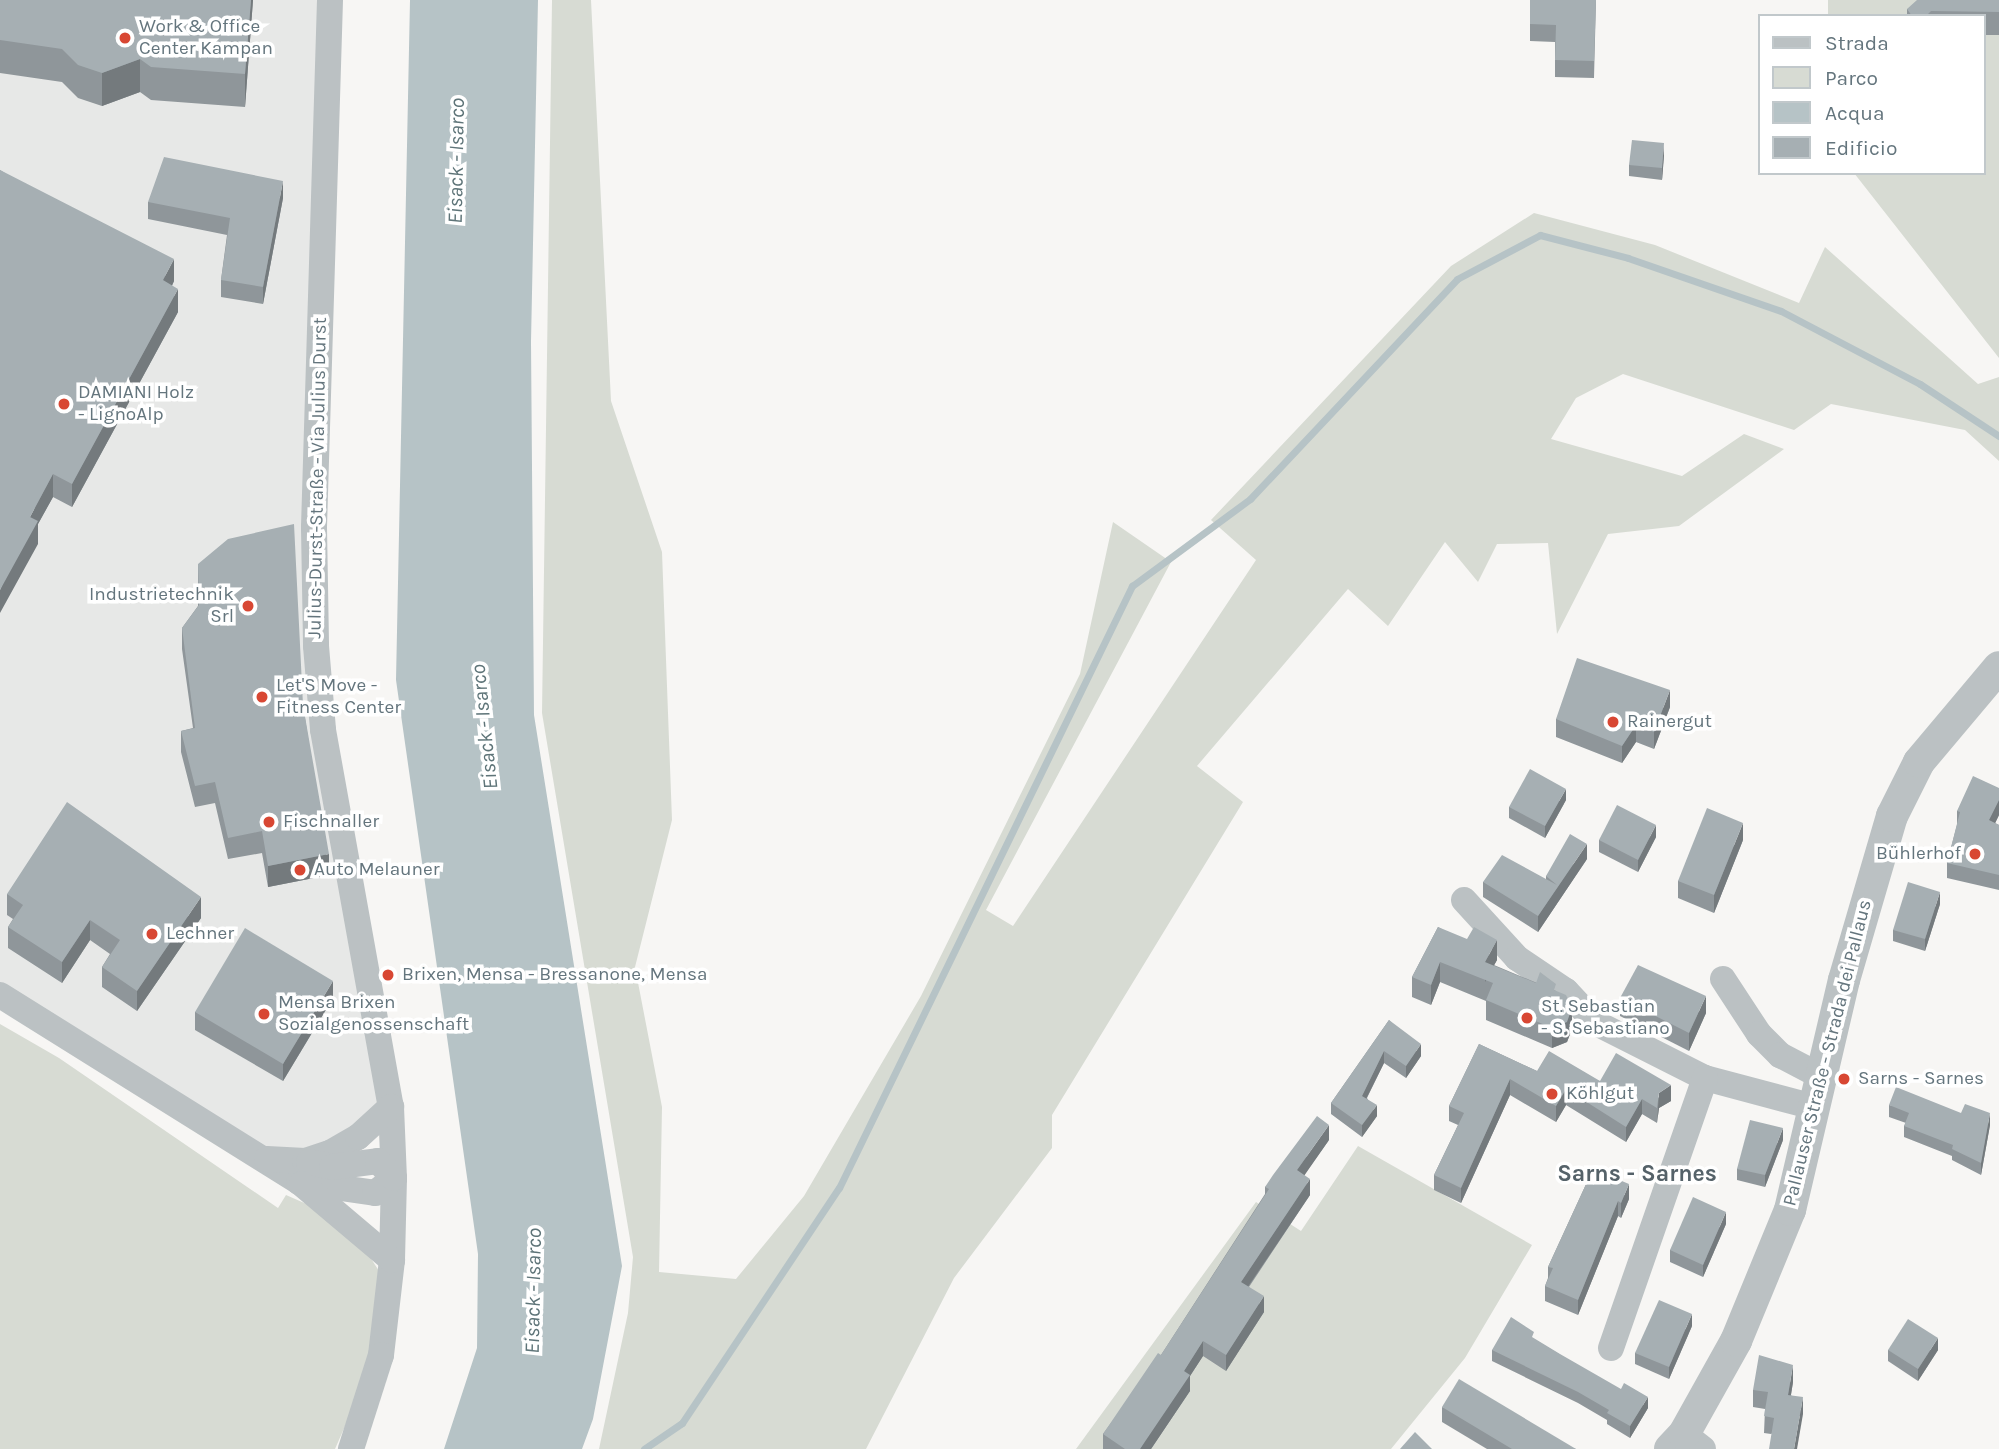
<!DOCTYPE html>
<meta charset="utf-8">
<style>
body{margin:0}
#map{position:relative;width:1999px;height:1449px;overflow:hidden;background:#f7f6f4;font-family:Karla,sans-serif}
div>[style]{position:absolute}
.built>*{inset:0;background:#e7e8e7}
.green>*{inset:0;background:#d7dbd3}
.water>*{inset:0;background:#b6c3c6}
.stream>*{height:7px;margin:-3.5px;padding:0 3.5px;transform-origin:3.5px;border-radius:3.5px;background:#b6c3c6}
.minor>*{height:26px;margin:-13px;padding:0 13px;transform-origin:13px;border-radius:13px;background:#bbc1c3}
.tertiary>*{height:32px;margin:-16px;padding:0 16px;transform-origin:16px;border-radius:16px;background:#bbc1c3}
.wall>*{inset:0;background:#8f969a}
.shaded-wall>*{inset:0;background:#747a7d}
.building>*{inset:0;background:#a6afb3}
.dots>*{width:19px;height:19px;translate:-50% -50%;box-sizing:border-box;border:4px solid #fff;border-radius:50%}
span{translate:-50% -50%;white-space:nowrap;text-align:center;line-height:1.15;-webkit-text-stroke:7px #fff;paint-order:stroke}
.poi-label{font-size:19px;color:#64757d}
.left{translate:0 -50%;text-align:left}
.right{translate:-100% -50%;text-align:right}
.street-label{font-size:19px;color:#64757d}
.water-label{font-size:21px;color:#5e7478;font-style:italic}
.quarter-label{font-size:23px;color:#556269;font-weight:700}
.legend{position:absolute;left:1758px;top:14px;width:228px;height:161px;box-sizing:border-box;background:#fff;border:2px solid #c1c8cb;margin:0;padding:9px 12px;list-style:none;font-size:21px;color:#64757d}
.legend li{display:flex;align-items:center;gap:14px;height:35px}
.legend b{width:35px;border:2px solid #c1c8cb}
</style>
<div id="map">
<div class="built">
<div style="clip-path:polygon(0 0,330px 0,316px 646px,391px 1107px,358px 1137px,264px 1159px,0 1003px)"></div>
</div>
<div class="green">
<div style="clip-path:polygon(552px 0,591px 0,611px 401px,662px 552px,672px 820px,635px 967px,662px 1107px,659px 1272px,736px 1279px,804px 1196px,921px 996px,1080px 674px,1113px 522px,1171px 562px,986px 910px,1013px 926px,1256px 560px,1211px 520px,1451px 266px,1534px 213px,1655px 245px,1799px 303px,1825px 247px,1978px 384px,1999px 377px,1999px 461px,1965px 430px,1831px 404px,1794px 430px,1623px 374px,1576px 398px,1551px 439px,1682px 476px,1744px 434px,1784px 449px,1679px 526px,1608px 534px,1557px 634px,1548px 543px,1497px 544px,1478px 582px,1445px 542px,1388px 626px,1348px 589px,1197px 766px,1243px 802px,1052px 1115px,1052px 1148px,954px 1278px,866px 1449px,599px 1449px,628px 1313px,633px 1257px,542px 713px)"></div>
<div style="clip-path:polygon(1828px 0,1999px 0,1999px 358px,1854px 173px,1983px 173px,1983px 16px,1828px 16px)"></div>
<div style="clip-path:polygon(0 1024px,59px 1058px,278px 1208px,286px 1195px,334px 1216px,361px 1243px,379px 1271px,377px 1328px,360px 1392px,335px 1449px,0 1449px)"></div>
<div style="clip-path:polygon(1358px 1146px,1532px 1245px,1465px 1358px,1391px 1449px,1076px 1449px,1256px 1202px,1301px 1231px)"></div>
</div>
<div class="water">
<div style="clip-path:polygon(410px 0,538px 0,531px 342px,534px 715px,622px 1266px,593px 1419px,582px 1449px,444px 1449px,477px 1348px,478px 1254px,396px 680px)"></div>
</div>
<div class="stream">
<div style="left:644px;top:1449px;width:46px;rotate:-34.4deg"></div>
<div style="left:682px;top:1423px;width:283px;rotate:-56.3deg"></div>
<div style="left:839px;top:1188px;width:670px;rotate:-64.05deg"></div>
<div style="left:1132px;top:586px;width:147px;rotate:-36.4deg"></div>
<div style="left:1250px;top:499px;width:302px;rotate:-46.7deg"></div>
<div style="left:1457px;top:279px;width:94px;rotate:-27.9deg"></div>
<div style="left:1540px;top:235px;width:91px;rotate:14.6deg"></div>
<div style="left:1628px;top:258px;width:162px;rotate:19.1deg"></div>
<div style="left:1781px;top:311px;width:157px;rotate:27.7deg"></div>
<div style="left:1920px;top:384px;width:95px;rotate:33.4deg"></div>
</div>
<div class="minor">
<div style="left:330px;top:0;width:528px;rotate:91.74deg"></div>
<div style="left:314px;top:528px;width:118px;rotate:89deg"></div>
<div style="left:316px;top:646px;width:84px;rotate:85.2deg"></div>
<div style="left:323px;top:730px;width:383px;rotate:79.8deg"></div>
<div style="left:391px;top:1107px;width:71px;rotate:87.6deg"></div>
<div style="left:394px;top:1178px;width:82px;rotate:91.4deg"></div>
<div style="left:392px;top:1260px;width:96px;rotate:96.6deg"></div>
<div style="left:381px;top:1355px;width:99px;rotate:107.7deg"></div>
<div style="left:1464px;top:900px;width:79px;rotate:47.6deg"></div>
<div style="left:1517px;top:958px;width:59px;rotate:34deg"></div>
<div style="left:1566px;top:991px;width:44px;rotate:46.8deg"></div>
<div style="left:1596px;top:1023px;width:122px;rotate:26.8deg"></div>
<div style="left:1705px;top:1078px;width:113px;rotate:14.9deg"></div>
<div style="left:1723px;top:979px;width:66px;rotate:56.8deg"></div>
<div style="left:1759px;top:1034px;width:30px;rotate:45deg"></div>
<div style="left:1780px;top:1055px;width:47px;rotate:27.6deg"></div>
<div style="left:0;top:995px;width:353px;rotate:32deg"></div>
<div style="left:299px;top:1182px;width:77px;rotate:8.2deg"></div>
<div style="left:375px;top:1193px;width:24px;rotate:-38deg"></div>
<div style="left:267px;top:1159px;width:38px;rotate:3deg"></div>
<div style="left:305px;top:1161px;width:26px;rotate:-18deg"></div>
<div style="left:330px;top:1153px;width:32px;rotate:-30deg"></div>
<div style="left:358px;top:1137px;width:45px;rotate:-42.3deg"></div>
<div style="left:309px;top:1162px;width:24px;rotate:12deg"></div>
<div style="left:332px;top:1167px;width:46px;rotate:-7.4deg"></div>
<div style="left:378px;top:1161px;width:23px;rotate:47deg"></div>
<div style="left:302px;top:1184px;width:118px;rotate:40.2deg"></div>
<div style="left:1611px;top:1348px;width:286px;rotate:-70.8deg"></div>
<div style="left:1684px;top:1434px;width:24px;rotate:38deg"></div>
</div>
<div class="tertiary">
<div style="left:1670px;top:1449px;width:21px;rotate:-47deg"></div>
<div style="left:1684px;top:1434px;width:107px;rotate:-60.8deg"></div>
<div style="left:1736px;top:1341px;width:142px;rotate:-67.6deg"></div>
<div style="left:1790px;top:1210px;width:236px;rotate:-76.8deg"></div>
<div style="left:1844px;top:980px;width:171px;rotate:-73.7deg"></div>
<div style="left:1892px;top:816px;width:60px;rotate:-63.4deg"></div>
<div style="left:1919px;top:762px;width:124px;rotate:-49.9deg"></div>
</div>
<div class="wall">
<div style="clip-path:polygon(0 0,253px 0,245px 107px,151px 100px,140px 92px,102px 106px,78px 98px,62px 82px,0 73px)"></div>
<div style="clip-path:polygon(1530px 0,1596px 0,1594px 78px,1555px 77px,1555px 42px,1530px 41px)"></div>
<div style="clip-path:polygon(1999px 0,1999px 35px,1983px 35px,1983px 16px,1907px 16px,1907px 9px)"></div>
<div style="clip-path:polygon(1664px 155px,1662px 180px,1629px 176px,1629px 165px)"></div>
<div style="clip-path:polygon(0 170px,174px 281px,172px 286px,178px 312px,72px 507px,53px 497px,38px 524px,38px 544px)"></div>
<div style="clip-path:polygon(283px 198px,263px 304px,221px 297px,221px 280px,227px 235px,148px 219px,148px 202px)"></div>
<div style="clip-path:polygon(198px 564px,303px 705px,329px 875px,268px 887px,262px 853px,228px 859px,215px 803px,195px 807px,181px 752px,181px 731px,193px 728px,182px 649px,182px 628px,198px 606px)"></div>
<div style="clip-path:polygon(1670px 707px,1654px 749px,1636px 742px,1622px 763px,1556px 737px,1556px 719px)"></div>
<div style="clip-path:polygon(1999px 788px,1999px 815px,1995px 823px,1999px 825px,1999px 890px,1947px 878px,1947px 863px,1957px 825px,1957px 811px)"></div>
<div style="clip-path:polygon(1566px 800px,1545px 838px,1509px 818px,1509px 807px)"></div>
<div style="clip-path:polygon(1656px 837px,1638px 872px,1599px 852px,1599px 840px)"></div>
<div style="clip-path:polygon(1743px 840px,1714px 913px,1678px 898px,1678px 881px)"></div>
<div style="clip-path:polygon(1587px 859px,1538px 932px,1483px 897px,1483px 882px,1546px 879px,1546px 876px)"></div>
<div style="clip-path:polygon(7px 894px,201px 918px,137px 1011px,102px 987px,102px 967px,110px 954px,90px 940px,62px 983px,8px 948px,8px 927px,13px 919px,7px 915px)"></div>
<div style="clip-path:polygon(1940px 904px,1925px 951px,1893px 941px,1893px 930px)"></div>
<div style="clip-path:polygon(1438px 927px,1497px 960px,1494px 965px,1556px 991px,1572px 1029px,1567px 1042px,1552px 1048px,1486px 1020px,1486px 1001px,1440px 982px,1431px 1005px,1412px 997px,1412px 977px)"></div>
<div style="clip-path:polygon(333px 998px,283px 1081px,195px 1030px,195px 1012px)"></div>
<div style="clip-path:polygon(1620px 998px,1706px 1013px,1689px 1051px,1620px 1016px)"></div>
<div style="clip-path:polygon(1389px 1020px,1421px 1056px,1406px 1078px,1384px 1063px,1367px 1098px,1377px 1116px,1362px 1137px,1331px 1114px,1331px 1103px)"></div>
<div style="clip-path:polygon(1479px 1044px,1537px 1071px,1600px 1081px,1671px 1101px,1659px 1108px,1657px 1123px,1642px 1114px,1626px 1142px,1566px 1105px,1556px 1122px,1510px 1095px,1461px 1203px,1434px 1190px,1434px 1175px,1458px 1125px,1449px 1121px,1449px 1106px)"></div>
<div style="clip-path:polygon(1889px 1105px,1990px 1125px,1981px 1175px,1952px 1160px,1952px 1156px,1904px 1137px,1904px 1126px,1906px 1123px,1889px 1117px)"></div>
<div style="clip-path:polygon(1329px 1140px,1304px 1175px,1310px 1195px,1249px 1287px,1264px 1312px,1226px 1371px,1203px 1356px,1190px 1376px,1190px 1391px,1151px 1449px,1103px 1449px,1103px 1434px,1161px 1355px,1265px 1194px,1265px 1187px)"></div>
<div style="clip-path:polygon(1783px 1140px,1765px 1187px,1737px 1180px,1737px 1169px)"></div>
<div style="clip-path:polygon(1593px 1169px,1629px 1199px,1621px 1218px,1618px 1216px,1578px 1315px,1545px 1301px,1545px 1286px,1548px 1278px,1548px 1267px)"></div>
<div style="clip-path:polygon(1726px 1224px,1703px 1277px,1670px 1262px,1670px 1250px)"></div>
<div style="clip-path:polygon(1692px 1326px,1669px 1379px,1635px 1364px,1635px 1353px)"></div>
<div style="clip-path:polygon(1534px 1339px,1648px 1408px,1630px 1438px,1607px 1424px,1607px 1420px,1578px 1403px,1492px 1361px,1492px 1350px)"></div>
<div style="clip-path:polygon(1888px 1350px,1938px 1350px,1918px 1381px,1888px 1361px)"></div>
<div style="clip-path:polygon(1793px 1382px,1791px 1395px,1803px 1414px,1771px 1434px,1764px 1433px,1765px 1409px,1753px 1407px,1753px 1390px)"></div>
<div style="clip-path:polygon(1442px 1407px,1576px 1449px,1487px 1449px,1442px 1422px)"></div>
</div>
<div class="shaded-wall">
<div style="clip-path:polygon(251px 0,253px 0,245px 107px,245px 74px)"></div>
<div style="clip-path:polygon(140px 59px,140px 92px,102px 106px,102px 73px)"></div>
<div style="clip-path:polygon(1664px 143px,1664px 155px,1662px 180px,1662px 168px)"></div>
<div style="clip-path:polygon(283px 181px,283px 198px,263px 304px,263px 287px)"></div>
<div style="clip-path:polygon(174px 259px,174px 281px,163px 303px,163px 280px)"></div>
<div style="clip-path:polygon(178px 289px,178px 312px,72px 507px,72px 484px)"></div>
<div style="clip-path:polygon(53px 474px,53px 497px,38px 524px,38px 544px,0 613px,0 590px,30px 517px)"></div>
<div style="clip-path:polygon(1670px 690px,1670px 707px,1654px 749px,1654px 732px)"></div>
<div style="clip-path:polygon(1636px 725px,1636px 742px,1622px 763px,1622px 746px)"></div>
<div style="clip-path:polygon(1566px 789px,1566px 800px,1545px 838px,1545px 826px)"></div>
<div style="clip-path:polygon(1999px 800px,1999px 815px,1989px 836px,1989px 820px)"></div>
<div style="clip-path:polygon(1743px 823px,1743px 840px,1714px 913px,1714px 895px)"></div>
<div style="clip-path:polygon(1656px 825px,1656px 837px,1638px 872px,1638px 860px)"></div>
<div style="clip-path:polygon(1587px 844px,1587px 859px,1538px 932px,1538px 916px)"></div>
<div style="clip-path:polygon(329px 854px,329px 875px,268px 887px,268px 866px)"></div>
<div style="clip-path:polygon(1940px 892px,1940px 904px,1925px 951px,1925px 939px)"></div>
<div style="clip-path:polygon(201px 897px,201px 918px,137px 1011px,137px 991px)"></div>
<div style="clip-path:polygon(90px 920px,90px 940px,62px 983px,62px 962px)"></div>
<div style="clip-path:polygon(1497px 940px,1497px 960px,1485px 982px,1485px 962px)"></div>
<div style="clip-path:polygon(1440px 962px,1440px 982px,1431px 1005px,1431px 985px)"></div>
<div style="clip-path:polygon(333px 981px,333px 998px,283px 1081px,283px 1064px)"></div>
<div style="clip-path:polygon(1706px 996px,1706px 1013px,1689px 1051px,1689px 1033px)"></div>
<div style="clip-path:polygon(1572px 1008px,1572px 1029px,1567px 1042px,1552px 1048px,1552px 1028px)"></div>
<div style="clip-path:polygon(1421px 1044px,1421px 1056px,1406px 1078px,1406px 1066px)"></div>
<div style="clip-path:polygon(1384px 1051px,1384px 1063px,1362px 1107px,1362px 1096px)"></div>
<div style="clip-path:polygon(1510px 1079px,1510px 1095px,1461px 1203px,1461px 1188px)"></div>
<div style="clip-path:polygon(1671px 1085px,1671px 1101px,1659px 1108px,1657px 1123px,1659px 1093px)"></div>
<div style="clip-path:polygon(1566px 1089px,1566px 1105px,1556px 1122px,1556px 1106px)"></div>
<div style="clip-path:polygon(1642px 1099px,1642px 1114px,1626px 1142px,1626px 1127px)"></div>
<div style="clip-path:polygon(1377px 1105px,1377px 1116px,1362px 1137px,1362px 1125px)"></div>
<div style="clip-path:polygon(1990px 1113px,1990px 1125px,1981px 1175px,1981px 1163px)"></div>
<div style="clip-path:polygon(1329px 1125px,1329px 1140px,1297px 1186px,1297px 1170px)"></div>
<div style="clip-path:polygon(1783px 1128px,1783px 1140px,1765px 1187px,1765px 1175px)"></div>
<div style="clip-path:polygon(1310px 1179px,1310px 1195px,1241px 1297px,1241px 1282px)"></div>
<div style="clip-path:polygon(1629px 1184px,1629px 1199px,1621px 1218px,1621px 1203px)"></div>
<div style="clip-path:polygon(1618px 1201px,1618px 1216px,1578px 1315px,1578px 1300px)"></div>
<div style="clip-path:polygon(1726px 1212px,1726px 1224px,1703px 1277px,1703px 1265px)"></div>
<div style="clip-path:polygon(1264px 1296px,1264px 1312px,1226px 1371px,1226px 1355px)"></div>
<div style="clip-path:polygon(1692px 1314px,1692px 1326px,1669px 1379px,1669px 1367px)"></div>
<div style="clip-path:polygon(1938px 1338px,1938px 1350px,1918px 1381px,1918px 1369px)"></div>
<div style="clip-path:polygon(1203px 1341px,1203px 1356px,1190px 1376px,1190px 1391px,1151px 1449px,1140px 1449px,1184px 1371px)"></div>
<div style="clip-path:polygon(1793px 1365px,1793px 1382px,1788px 1412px,1788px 1395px)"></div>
<div style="clip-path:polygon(1648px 1397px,1648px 1408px,1630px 1438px,1630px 1426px)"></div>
<div style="clip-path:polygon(1803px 1397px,1803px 1414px,1797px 1449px,1794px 1449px)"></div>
</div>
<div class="building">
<div style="clip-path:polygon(0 0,251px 0,245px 74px,151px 67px,140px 59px,102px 73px,78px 65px,62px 49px,0 40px)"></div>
<div style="clip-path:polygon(1530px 0,1596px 0,1594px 61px,1555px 60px,1556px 25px,1530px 24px)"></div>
<div style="clip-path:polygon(1917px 0,1999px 0,1999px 12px,1931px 11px,1926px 16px,1912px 16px,1907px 9px)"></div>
<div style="clip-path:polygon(1632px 140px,1664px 143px,1662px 168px,1629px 165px)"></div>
<div style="clip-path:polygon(164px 157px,283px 181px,263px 287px,221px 280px,230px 218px,148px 202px)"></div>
<div style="clip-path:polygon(0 170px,174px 259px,163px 280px,178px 289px,72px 484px,53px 474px,30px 517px,38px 521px,0 590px)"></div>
<div style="clip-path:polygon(294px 524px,303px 705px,329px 854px,268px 866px,262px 831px,228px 838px,215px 782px,195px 786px,181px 731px,195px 728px,182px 628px,199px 605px,198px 564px,228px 539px)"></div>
<div style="clip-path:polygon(1577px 658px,1670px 690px,1654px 732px,1636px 725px,1622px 746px,1556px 719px)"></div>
<div style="clip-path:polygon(1530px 769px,1566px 789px,1545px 826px,1509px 807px)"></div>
<div style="clip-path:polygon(1973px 776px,1999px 788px,1999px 800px,1989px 820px,1999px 825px,1999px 875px,1947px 863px,1960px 812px,1957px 811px)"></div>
<div style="clip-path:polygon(67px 802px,201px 897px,137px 991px,102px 967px,120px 940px,90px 920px,62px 962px,8px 927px,23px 905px,7px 894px)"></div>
<div style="clip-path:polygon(1617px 805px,1656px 825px,1638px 860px,1599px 840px)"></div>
<div style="clip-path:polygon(1707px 808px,1743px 823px,1714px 895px,1678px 881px)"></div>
<div style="clip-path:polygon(1570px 834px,1587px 844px,1538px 916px,1483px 882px,1502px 855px,1557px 885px,1546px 876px)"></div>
<div style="clip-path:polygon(1908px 882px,1940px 892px,1925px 939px,1893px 930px)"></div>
<div style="clip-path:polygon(1438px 927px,1467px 939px,1474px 927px,1497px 940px,1485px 962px,1536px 983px,1540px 972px,1556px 984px,1554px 990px,1566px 995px,1572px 1008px,1567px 1022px,1552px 1028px,1486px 1000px,1493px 983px,1440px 962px,1431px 985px,1412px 977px)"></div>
<div style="clip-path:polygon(245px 928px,333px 981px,283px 1064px,195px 1012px)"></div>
<div style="clip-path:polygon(1638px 965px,1706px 996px,1689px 1033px,1620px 998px)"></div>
<div style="clip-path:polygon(1389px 1020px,1421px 1044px,1406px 1066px,1384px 1051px,1362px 1096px,1377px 1105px,1362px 1125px,1331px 1103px)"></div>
<div style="clip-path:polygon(1479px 1044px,1537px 1071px,1549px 1051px,1600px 1081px,1616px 1053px,1671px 1085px,1659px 1093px,1657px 1108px,1642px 1099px,1626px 1127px,1566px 1089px,1556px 1106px,1510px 1079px,1461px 1188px,1434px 1175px,1464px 1113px,1449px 1106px)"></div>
<div style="clip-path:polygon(1896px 1087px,1961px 1113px,1965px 1104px,1990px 1113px,1981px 1163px,1952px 1149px,1953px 1145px,1904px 1126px,1909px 1113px,1889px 1105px)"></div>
<div style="clip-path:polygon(1317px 1116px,1329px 1125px,1297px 1170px,1310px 1179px,1241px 1282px,1264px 1296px,1226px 1355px,1203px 1341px,1184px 1371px,1190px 1375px,1140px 1449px,1125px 1449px,1103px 1434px,1158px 1353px,1161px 1355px,1269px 1189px,1265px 1187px,1273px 1175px)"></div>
<div style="clip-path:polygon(1750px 1120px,1783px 1128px,1765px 1175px,1737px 1169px)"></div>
<div style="clip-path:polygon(1593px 1169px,1629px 1184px,1621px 1203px,1618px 1201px,1578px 1300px,1545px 1286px,1553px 1268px,1548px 1267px)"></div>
<div style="clip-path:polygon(1693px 1197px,1726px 1212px,1703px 1265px,1670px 1250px)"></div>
<div style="clip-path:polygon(1659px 1300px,1692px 1314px,1669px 1367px,1635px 1353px)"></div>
<div style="clip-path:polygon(1511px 1317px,1534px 1332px,1532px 1337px,1560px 1354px,1621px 1389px,1624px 1383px,1648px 1397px,1630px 1426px,1607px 1413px,1609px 1410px,1578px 1392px,1492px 1350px)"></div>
<div style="clip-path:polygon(1908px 1319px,1938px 1338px,1918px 1369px,1888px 1350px)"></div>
<div style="clip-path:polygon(1759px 1355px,1793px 1365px,1788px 1395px,1803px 1397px,1794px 1449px,1769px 1449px,1774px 1418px,1764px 1416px,1768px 1392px,1753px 1390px)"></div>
<div style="clip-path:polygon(1459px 1379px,1576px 1449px,1512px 1449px,1442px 1407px)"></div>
<div style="clip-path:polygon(1415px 1432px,1432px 1449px,1400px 1449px)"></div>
</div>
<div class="dots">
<div style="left:125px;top:38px;background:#d84733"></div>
<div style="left:64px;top:404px;background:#d84733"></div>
<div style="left:248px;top:606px;background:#d84733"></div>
<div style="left:262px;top:697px;background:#d84733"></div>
<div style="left:1613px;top:722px;background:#d84733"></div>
<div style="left:269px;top:822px;background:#d84733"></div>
<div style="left:1975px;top:854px;background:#d84733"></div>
<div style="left:300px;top:870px;background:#d84733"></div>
<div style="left:152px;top:934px;background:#d84733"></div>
<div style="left:388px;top:975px;background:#d84733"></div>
<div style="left:264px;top:1014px;background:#d84733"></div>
<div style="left:1527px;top:1018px;background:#d84733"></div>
<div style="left:1844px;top:1079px;background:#d84733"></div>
<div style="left:1552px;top:1094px;background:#d84733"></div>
</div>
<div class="poi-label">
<span class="left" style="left:139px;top:38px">Work &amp; Office<br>Center Kampan</span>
<span class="left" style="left:78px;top:404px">DAMIANI Holz<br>- LignoAlp</span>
<span class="right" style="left:234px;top:606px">Industrietechnik<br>Srl</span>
<span class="left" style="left:276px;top:697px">Let'S Move -<br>Fitness Center</span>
<span class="left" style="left:1627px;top:722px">Rainergut</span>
<span class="left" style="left:283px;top:822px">Fischnaller</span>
<span class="right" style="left:1961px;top:854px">Bühlerhof</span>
<span class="left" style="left:314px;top:870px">Auto Melauner</span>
<span class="left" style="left:166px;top:934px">Lechner</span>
<span class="left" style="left:402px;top:975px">Brixen, Mensa - Bressanone, Mensa</span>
<span class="left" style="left:278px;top:1014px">Mensa Brixen<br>Sozialgenossenschaft</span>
<span class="left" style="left:1541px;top:1018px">St. Sebastian<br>- S. Sebastiano</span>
<span class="left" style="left:1858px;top:1079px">Sarns - Sarnes</span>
<span class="left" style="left:1566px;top:1094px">Köhlgut</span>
</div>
<div class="street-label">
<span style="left:318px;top:478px;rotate:-89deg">Julius-Durst-Straße - Via Julius Durst</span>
<span style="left:1828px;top:1053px;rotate:-76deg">Pallauser Straße - Strada dei Pallaus</span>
</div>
<div class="water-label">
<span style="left:456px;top:161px;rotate:-89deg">Eisack - Isarco</span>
<span style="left:484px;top:727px;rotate:-96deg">Eisack - Isarco</span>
<span style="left:533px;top:1291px;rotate:-89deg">Eisack - Isarco</span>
</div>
<div class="quarter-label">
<span style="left:1637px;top:1174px">Sarns - Sarnes</span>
</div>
<ul class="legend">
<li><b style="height:9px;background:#bbc1c3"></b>Strada</li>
<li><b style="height:19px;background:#d7dbd3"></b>Parco</li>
<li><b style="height:19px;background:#b6c3c6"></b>Acqua</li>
<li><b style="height:19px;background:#a6afb3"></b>Edificio</li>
</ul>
</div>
